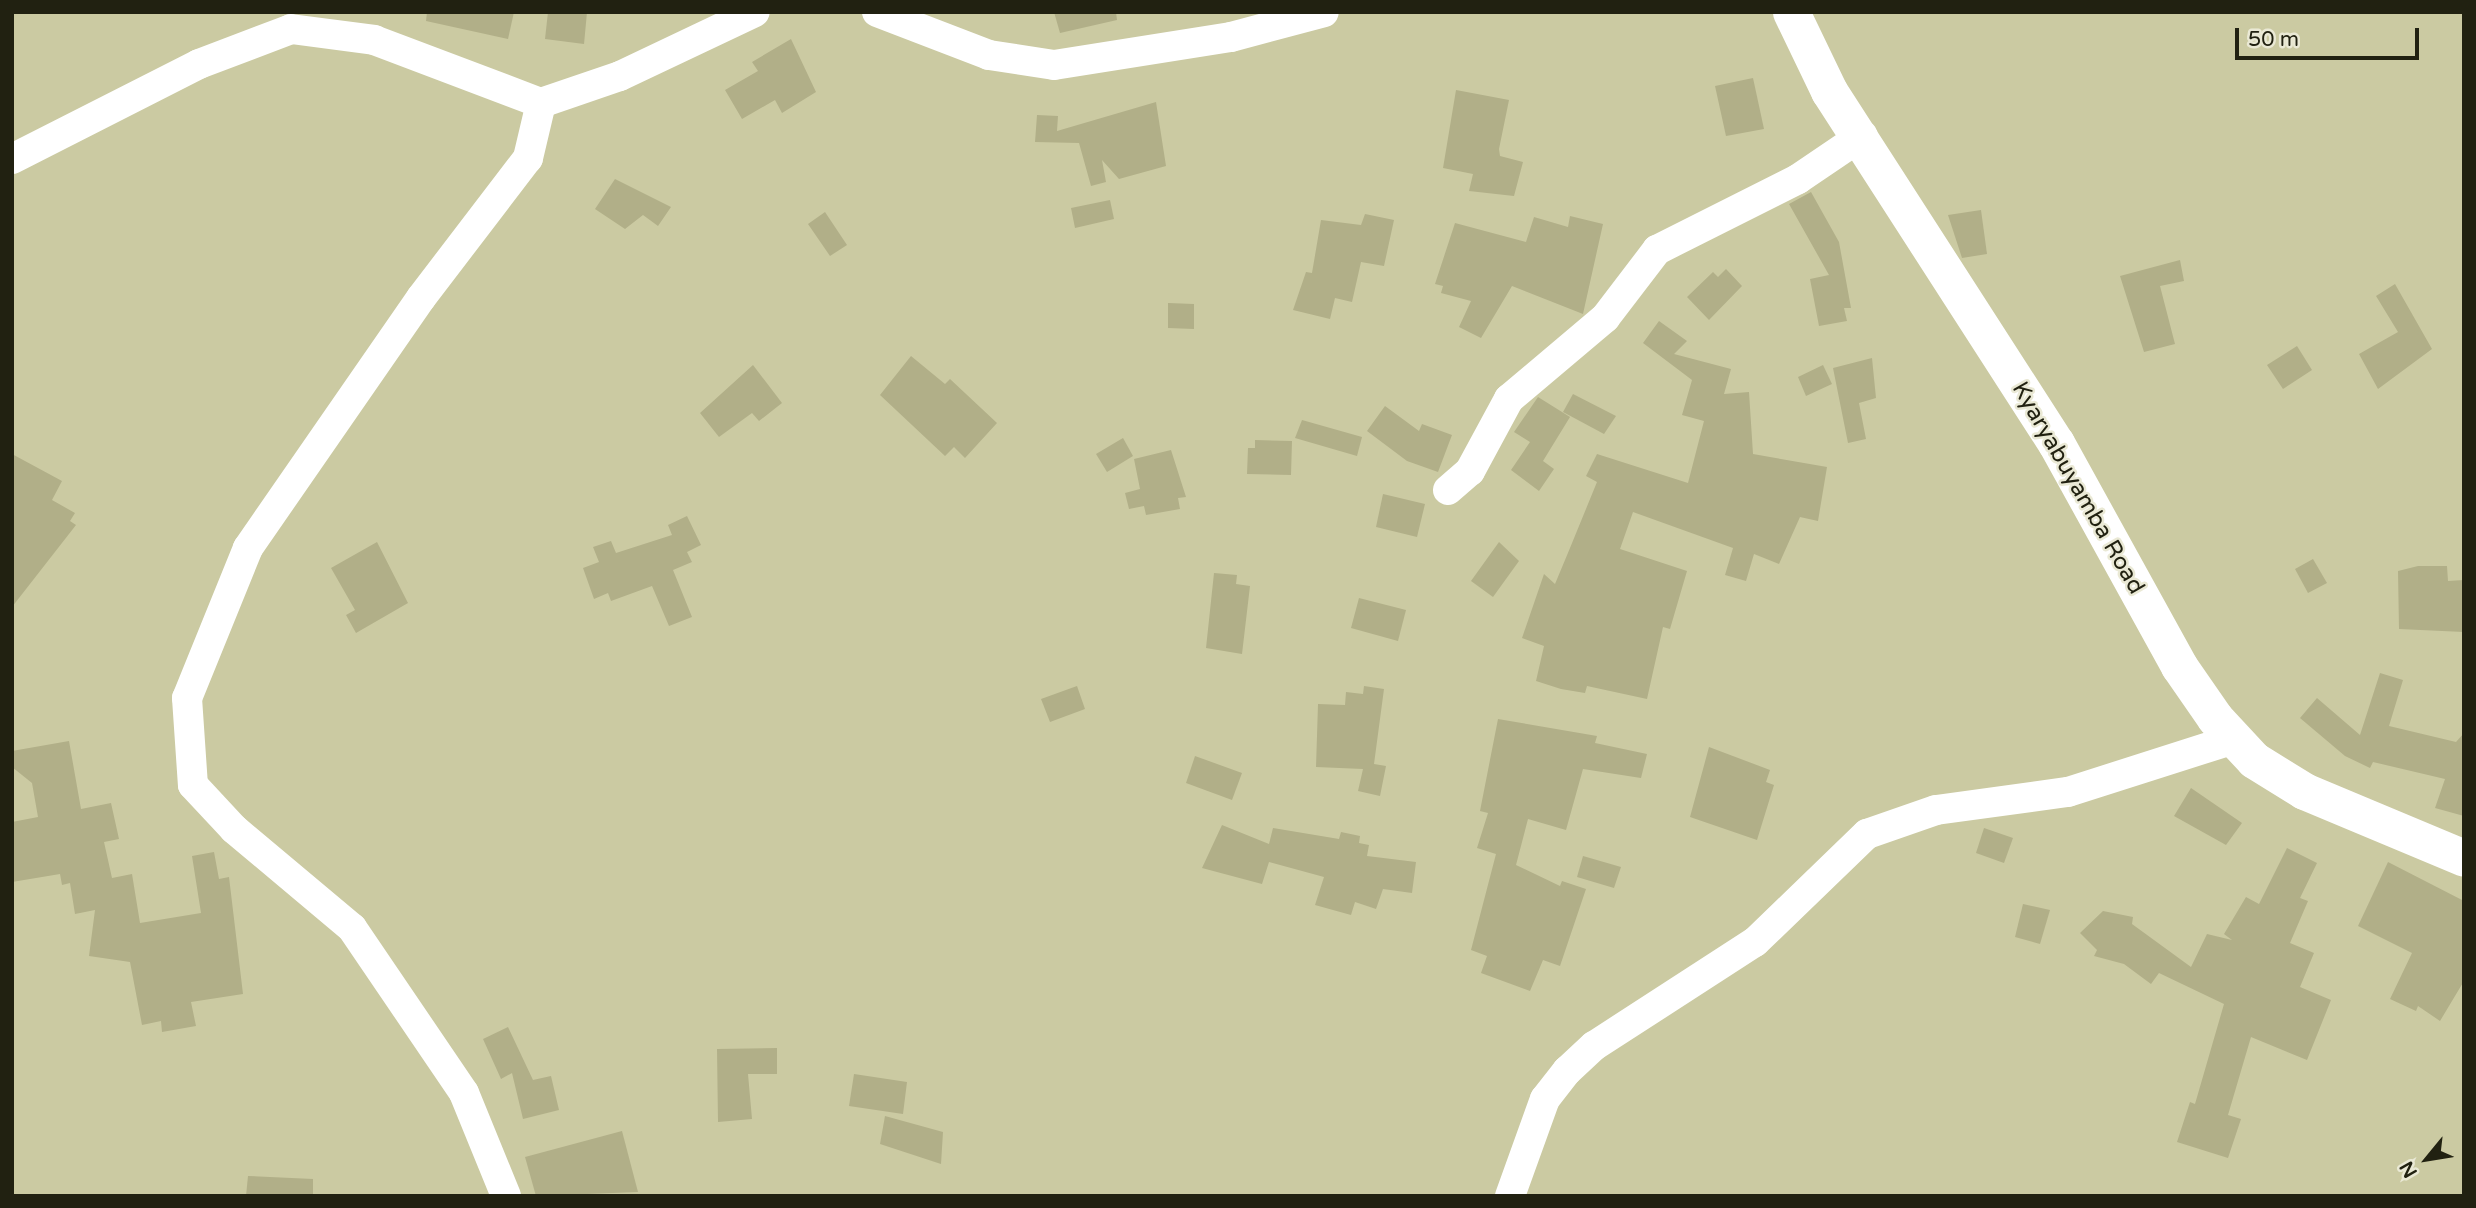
<!DOCTYPE html>
<style>
body{margin:0}
#map{position:relative;width:2476px;height:1208px;overflow:hidden;background:#cbcaa2;font-family:"Varela Round",sans-serif}
div>[style]{position:absolute}
.building>*{inset:0;background:#b1af88}
.minor>*{height:30px;margin:-15px;padding:0 15px;transform-origin:15px;border-radius:15px;background:#fff}
.tertiary>*{height:37px;margin:-18.5px;padding:0 18.5px;transform-origin:18.5px;border-radius:18.5px;background:#fff}
span{translate:-50% -50%;white-space:nowrap;text-align:center;line-height:1.15;-webkit-text-stroke:5px #eae9d5;paint-order:stroke}
.street-label{font-size:23px;color:#212111}
.frame{position:absolute;inset:0;border:14px solid #212111;pointer-events:none}
.north{position:absolute;left:2392px;top:1124px;width:70px;height:70px;-webkit-text-stroke:5px #eae9d5;paint-order:stroke;rotate:240deg;font-size:19px;font-weight:700;line-height:28px;text-align:center;color:#212111}
.north::after{content:'';display:block;margin:auto;width:24px;height:32px;background:#212111;clip-path:polygon(50% 0,100% 100%,50% 72%,0 100%)}
.scale{position:absolute;left:2235px;top:28px;width:184px;height:32px;box-sizing:border-box;border:4px solid #212111;border-top:0;padding-left:9px;font-size:21px;line-height:24px;white-space:nowrap;color:#212111;-webkit-text-stroke:5px #eae9d5;paint-order:stroke}
</style>
<div id="map">
<div class="building">
<div style="clip-path:polygon(427px 12px,514px 12px,508px 39px,426px 21px)"></div>
<div style="clip-path:polygon(548px 12px,587px 12px,584px 44px,545px 39px)"></div>
<div style="clip-path:polygon(1054px 12px,1116px 12px,1117px 20px,1060px 33px)"></div>
<div style="clip-path:polygon(791px 39px,816px 92px,782px 113px,775px 100px,742px 119px,725px 90px,758px 71px,752px 62px)"></div>
<div style="clip-path:polygon(1753px 78px,1764px 129px,1726px 136px,1715px 86px)"></div>
<div style="clip-path:polygon(1456px 90px,1509px 100px,1499px 149px,1500px 156px,1523px 162px,1514px 196px,1469px 191px,1473px 174px,1443px 168px)"></div>
<div style="clip-path:polygon(1156px 102px,1166px 166px,1119px 179px,1102px 160px,1106px 182px,1091px 186px,1079px 143px,1035px 142px,1037px 115px,1058px 116px,1057px 131px)"></div>
<div style="clip-path:polygon(615px 179px,671px 207px,658px 226px,643px 215px,625px 229px,595px 209px)"></div>
<div style="clip-path:polygon(1811px 192px,1839px 242px,1851px 308px,1844px 308px,1847px 321px,1819px 326px,1810px 279px,1829px 275px,1789px 204px)"></div>
<div style="clip-path:polygon(1110px 200px,1114px 219px,1075px 228px,1071px 208px)"></div>
<div style="clip-path:polygon(1981px 210px,1987px 254px,1962px 258px,1948px 215px)"></div>
<div style="clip-path:polygon(825px 212px,847px 245px,830px 256px,808px 224px)"></div>
<div style="clip-path:polygon(1365px 214px,1394px 220px,1384px 266px,1361px 262px,1352px 302px,1335px 298px,1330px 319px,1293px 310px,1306px 272px,1312px 273px,1321px 220px,1361px 225px)"></div>
<div style="clip-path:polygon(1570px 216px,1603px 224px,1583px 314px,1512px 286px,1481px 338px,1459px 327px,1471px 301px,1441px 293px,1443px 286px,1435px 284px,1455px 223px,1526px 242px,1534px 217px,1568px 227px)"></div>
<div style="clip-path:polygon(2180px 260px,2184px 281px,2160px 286px,2175px 344px,2144px 352px,2120px 276px)"></div>
<div style="clip-path:polygon(1726px 269px,1742px 286px,1709px 320px,1687px 297px,1713px 272px,1718px 277px)"></div>
<div style="clip-path:polygon(2395px 284px,2432px 349px,2378px 389px,2359px 354px,2398px 332px,2376px 296px)"></div>
<div style="clip-path:polygon(1168px 303px,1194px 304px,1194px 329px,1168px 328px)"></div>
<div style="clip-path:polygon(1659px 321px,1687px 341px,1674px 354px,1731px 369px,1724px 394px,1749px 392px,1753px 454px,1827px 467px,1818px 521px,1800px 517px,1779px 564px,1754px 554px,1746px 581px,1725px 575px,1733px 548px,1633px 512px,1620px 549px,1687px 571px,1670px 629px,1663px 627px,1647px 699px,1587px 686px,1585px 693px,1561px 689px,1536px 681px,1544px 646px,1522px 638px,1544px 574px,1555px 584px,1570px 548px,1597px 482px,1586px 476px,1597px 454px,1688px 483px,1704px 421px,1682px 415px,1692px 380px,1643px 343px)"></div>
<div style="clip-path:polygon(2297px 346px,2312px 370px,2283px 389px,2267px 365px)"></div>
<div style="clip-path:polygon(911px 356px,945px 384px,950px 379px,997px 423px,965px 458px,954px 447px,945px 456px,880px 395px)"></div>
<div style="clip-path:polygon(1872px 358px,1876px 398px,1859px 403px,1866px 439px,1848px 443px,1833px 368px)"></div>
<div style="clip-path:polygon(753px 365px,782px 403px,759px 421px,752px 413px,719px 437px,700px 413px)"></div>
<div style="clip-path:polygon(1823px 365px,1832px 384px,1806px 396px,1798px 377px)"></div>
<div style="clip-path:polygon(1573px 394px,1616px 416px,1604px 434px,1563px 412px)"></div>
<div style="clip-path:polygon(1538px 397px,1570px 417px,1543px 461px,1554px 469px,1539px 491px,1511px 470px,1530px 442px,1514px 432px)"></div>
<div style="clip-path:polygon(1385px 406px,1419px 431px,1422px 424px,1452px 435px,1438px 472px,1407px 461px,1367px 431px)"></div>
<div style="clip-path:polygon(1302px 420px,1362px 437px,1357px 456px,1295px 438px)"></div>
<div style="clip-path:polygon(1123px 438px,1133px 456px,1107px 472px,1096px 454px)"></div>
<div style="clip-path:polygon(1255px 440px,1292px 441px,1291px 475px,1247px 474px,1248px 448px,1255px 448px)"></div>
<div style="clip-path:polygon(1171px 450px,1186px 497px,1178px 498px,1180px 509px,1146px 515px,1144px 506px,1129px 509px,1125px 493px,1140px 489px,1134px 459px)"></div>
<div style="clip-path:polygon(12px 454px,62px 481px,52px 500px,75px 513px,70px 521px,76px 525px,12px 607px)"></div>
<div style="clip-path:polygon(1383px 494px,1425px 504px,1417px 537px,1376px 527px)"></div>
<div style="clip-path:polygon(687px 516px,701px 545px,687px 552px,692px 562px,673px 570px,692px 617px,669px 626px,652px 586px,611px 601px,608px 593px,594px 599px,583px 568px,599px 562px,593px 547px,611px 541px,616px 553px,672px 535px,668px 525px)"></div>
<div style="clip-path:polygon(377px 542px,408px 603px,356px 633px,346px 615px,355px 610px,331px 568px)"></div>
<div style="clip-path:polygon(1499px 542px,1519px 561px,1493px 597px,1471px 581px)"></div>
<div style="clip-path:polygon(2313px 559px,2327px 583px,2308px 593px,2295px 569px)"></div>
<div style="clip-path:polygon(2418px 566px,2447px 566px,2448px 581px,2464px 580px,2464px 632px,2399px 629px,2398px 571px)"></div>
<div style="clip-path:polygon(1214px 573px,1237px 575px,1236px 584px,1250px 586px,1242px 654px,1206px 648px)"></div>
<div style="clip-path:polygon(1359px 598px,1406px 610px,1398px 641px,1351px 628px)"></div>
<div style="clip-path:polygon(2380px 673px,2403px 680px,2389px 726px,2456px 742px,2464px 733px,2464px 816px,2435px 808px,2445px 779px,2373px 762px,2370px 768px,2345px 756px,2300px 718px,2317px 698px,2360px 735px)"></div>
<div style="clip-path:polygon(1077px 686px,1085px 709px,1050px 722px,1041px 699px)"></div>
<div style="clip-path:polygon(1364px 686px,1384px 689px,1374px 764px,1386px 766px,1380px 796px,1358px 791px,1363px 769px,1316px 767px,1318px 704px,1345px 705px,1346px 692px,1363px 694px)"></div>
<div style="clip-path:polygon(1498px 719px,1597px 736px,1595px 743px,1647px 754px,1641px 778px,1583px 769px,1566px 830px,1528px 819px,1516px 865px,1560px 886px,1562px 881px,1586px 889px,1560px 966px,1543px 960px,1530px 991px,1481px 973px,1487px 956px,1471px 950px,1496px 854px,1477px 848px,1488px 813px,1480px 811px)"></div>
<div style="clip-path:polygon(69px 741px,81px 809px,111px 803px,119px 839px,104px 842px,112px 878px,132px 874px,140px 923px,201px 913px,192px 856px,214px 852px,219px 879px,229px 877px,243px 994px,191px 1002px,196px 1026px,162px 1032px,161px 1021px,142px 1025px,130px 962px,89px 956px,95px 910px,75px 914px,70px 883px,62px 885px,60px 874px,12px 882px,12px 822px,38px 817px,32px 783px,12px 767px,12px 751px)"></div>
<div style="clip-path:polygon(1709px 747px,1770px 770px,1766px 782px,1774px 785px,1757px 840px,1690px 817px)"></div>
<div style="clip-path:polygon(1195px 756px,1242px 773px,1232px 800px,1186px 783px)"></div>
<div style="clip-path:polygon(2191px 788px,2242px 823px,2226px 845px,2174px 816px)"></div>
<div style="clip-path:polygon(1222px 825px,1269px 844px,1273px 828px,1339px 839px,1341px 832px,1360px 836px,1359px 843px,1369px 845px,1367px 856px,1416px 862px,1412px 893px,1383px 889px,1376px 909px,1355px 902px,1351px 915px,1315px 905px,1324px 877px,1269px 862px,1262px 884px,1202px 868px)"></div>
<div style="clip-path:polygon(1984px 828px,2013px 838px,2004px 863px,1976px 853px)"></div>
<div style="clip-path:polygon(2287px 848px,2317px 863px,2300px 898px,2308px 901px,2290px 943px,2314px 953px,2300px 987px,2331px 1000px,2307px 1060px,2251px 1037px,2228px 1115px,2241px 1119px,2228px 1158px,2177px 1142px,2190px 1102px,2195px 1104px,2224px 1004px,2159px 973px,2151px 984px,2124px 964px,2094px 956px,2097px 950px,2080px 933px,2103px 911px,2133px 917px,2132px 924px,2191px 967px,2207px 934px,2232px 940px,2224px 934px,2246px 897px,2259px 904px)"></div>
<div style="clip-path:polygon(1583px 856px,1621px 867px,1614px 888px,1577px 877px)"></div>
<div style="clip-path:polygon(2388px 862px,2464px 901px,2464px 981px,2440px 1021px,2418px 1006px,2416px 1011px,2390px 999px,2412px 953px,2358px 926px)"></div>
<div style="clip-path:polygon(2023px 904px,2050px 910px,2040px 944px,2015px 937px)"></div>
<div style="clip-path:polygon(508px 1027px,533px 1080px,551px 1076px,559px 1110px,523px 1119px,512px 1073px,501px 1079px,483px 1039px)"></div>
<div style="clip-path:polygon(777px 1048px,777px 1074px,748px 1074px,752px 1119px,718px 1122px,717px 1049px)"></div>
<div style="clip-path:polygon(854px 1074px,907px 1082px,903px 1114px,849px 1106px)"></div>
<div style="clip-path:polygon(885px 1116px,943px 1132px,941px 1164px,880px 1144px)"></div>
<div style="clip-path:polygon(622px 1131px,638px 1192px,536px 1196px,525px 1157px)"></div>
<div style="clip-path:polygon(248px 1176px,313px 1179px,313px 1196px,246px 1196px)"></div>
</div>
<div class="minor">
<div style="left:877px;top:12px;width:120px;rotate:21deg"></div>
<div style="left:989px;top:55px;width:66px;rotate:8.7deg"></div>
<div style="left:1054px;top:65px;width:179px;rotate:-9deg"></div>
<div style="left:1231px;top:37px;width:96px;rotate:-15deg"></div>
<div style="left:541px;top:103px;width:83px;rotate:-18.9deg"></div>
<div style="left:620px;top:76px;width:149px;rotate:-25.4deg"></div>
<div style="left:12px;top:159px;width:210px;rotate:-26.9deg"></div>
<div style="left:199px;top:64px;width:98px;rotate:-20.8deg"></div>
<div style="left:291px;top:29px;width:84px;rotate:7.5deg"></div>
<div style="left:374px;top:40px;width:178px;rotate:20.7deg"></div>
<div style="left:541px;top:103px;width:57px;rotate:103.3deg"></div>
<div style="left:528px;top:158px;width:176px;rotate:127.4deg"></div>
<div style="left:421px;top:298px;width:304px;rotate:124.7deg"></div>
<div style="left:248px;top:548px;width:162px;rotate:112.1deg"></div>
<div style="left:187px;top:698px;width:87px;rotate:86.1deg"></div>
<div style="left:193px;top:785px;width:60px;rotate:47deg"></div>
<div style="left:234px;top:829px;width:154px;rotate:40deg"></div>
<div style="left:352px;top:928px;width:199px;rotate:55.8deg"></div>
<div style="left:464px;top:1093px;width:111px;rotate:67.8deg"></div>
<div style="left:1448px;top:490px;width:29px;rotate:-41deg"></div>
<div style="left:1470px;top:471px;width:82px;rotate:-61.6deg"></div>
<div style="left:1509px;top:399px;width:126px;rotate:-40.2deg"></div>
<div style="left:1605px;top:318px;width:86px;rotate:-52.6deg"></div>
<div style="left:1657px;top:250px;width:158px;rotate:-26.7deg"></div>
<div style="left:1798px;top:179px;width:78px;rotate:-34.1deg"></div>
<div style="left:1510px;top:1196px;width:103px;rotate:-70.2deg"></div>
<div style="left:1545px;top:1099px;width:36px;rotate:-52deg"></div>
<div style="left:1567px;top:1071px;width:37px;rotate:-43deg"></div>
<div style="left:1594px;top:1046px;width:192px;rotate:-32.9deg"></div>
<div style="left:1755px;top:942px;width:156px;rotate:-44deg"></div>
<div style="left:1867px;top:834px;width:73px;rotate:-19.2deg"></div>
<div style="left:1936px;top:810px;width:133px;rotate:-7.8deg"></div>
<div style="left:2068px;top:792px;width:174px;rotate:-17.7deg"></div>
</div>
<div class="tertiary">
<div style="left:1791px;top:12px;width:88px;rotate:64.3deg"></div>
<div style="left:1829px;top:91px;width:419px;rotate:57.2deg"></div>
<div style="left:2056px;top:443px;width:255px;rotate:61.1deg"></div>
<div style="left:2179px;top:666px;width:63px;rotate:55.3deg"></div>
<div style="left:2215px;top:718px;width:57px;rotate:47.1deg"></div>
<div style="left:2254px;top:760px;width:59px;rotate:31.8deg"></div>
<div style="left:2304px;top:791px;width:173px;rotate:22.7deg"></div>
</div>
<div class="street-label">
<span style="left:2078px;top:488px;rotate:60deg">Kyaryabuyamba Road</span>
</div>
<div class="frame"></div>
<div class="north">N</div>
<div class="scale">50 m</div>
</div>
